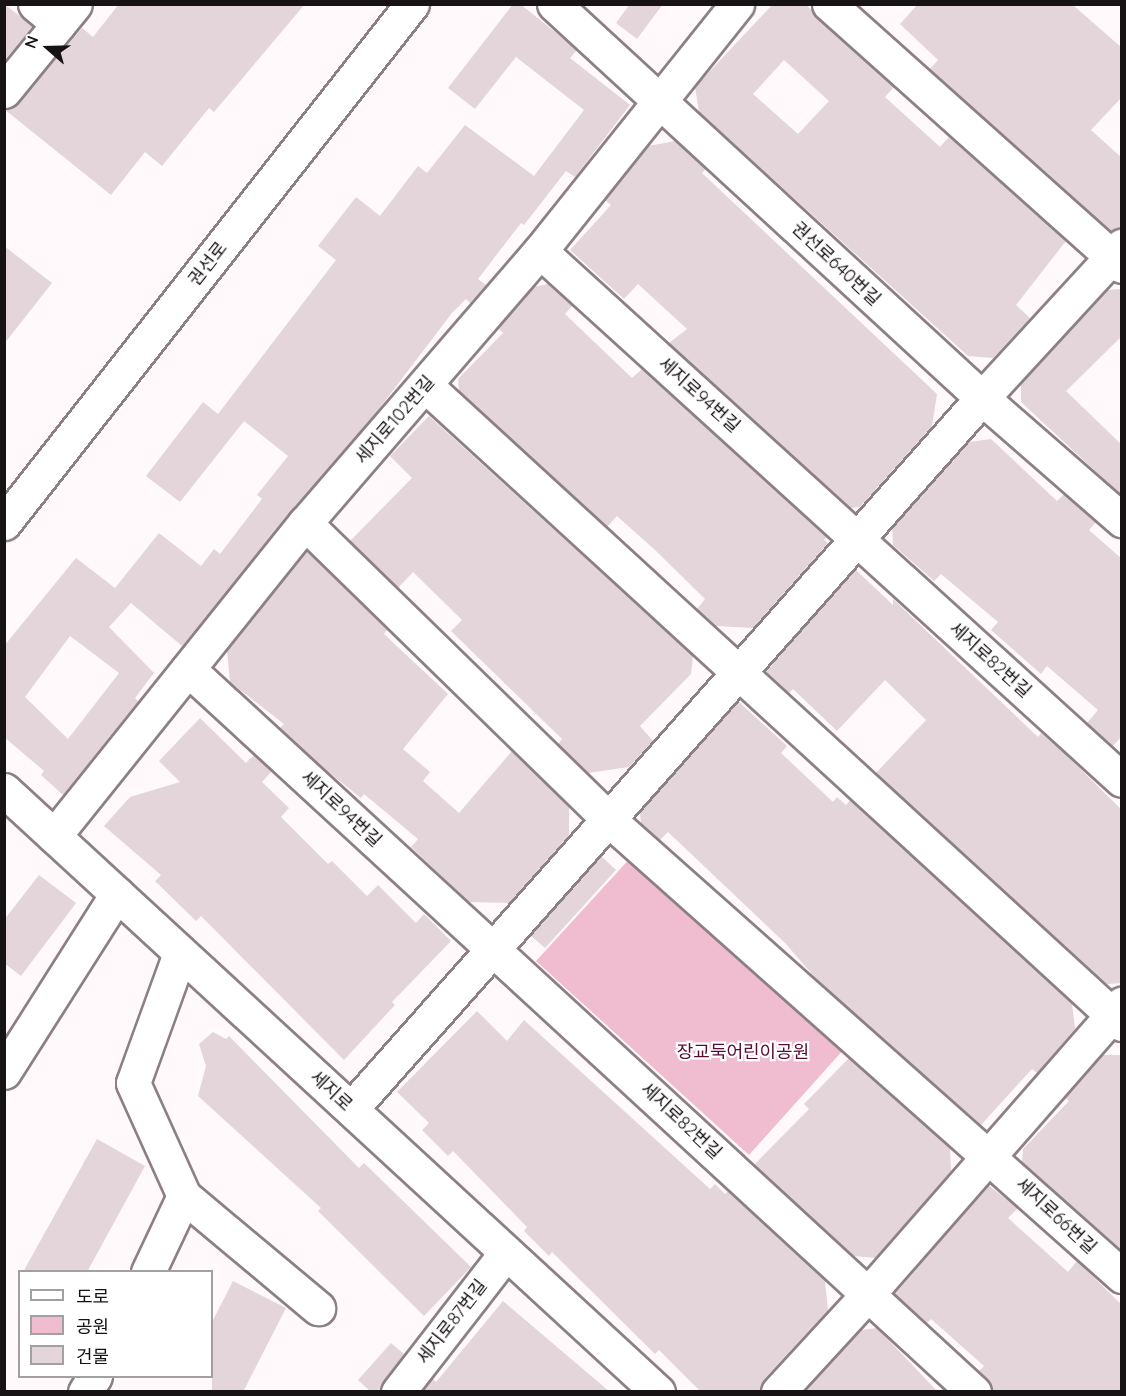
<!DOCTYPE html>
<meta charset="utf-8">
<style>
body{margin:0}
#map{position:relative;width:1126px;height:1396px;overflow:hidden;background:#fff9fb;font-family:Quicksand,"Noto Sans KR",sans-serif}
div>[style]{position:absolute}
.green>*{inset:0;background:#efbdcf}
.building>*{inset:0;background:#e3d5da}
.roads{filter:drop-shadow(2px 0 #8d8084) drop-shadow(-2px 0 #8d8084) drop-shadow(0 2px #8d8084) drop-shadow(0 -2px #8d8084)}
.minor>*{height:33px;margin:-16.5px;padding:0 16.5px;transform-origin:16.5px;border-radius:16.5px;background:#fff}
span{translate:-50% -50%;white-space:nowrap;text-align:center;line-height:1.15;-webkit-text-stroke:4.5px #fff;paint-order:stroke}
.street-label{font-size:18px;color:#171214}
.park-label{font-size:18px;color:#580c33}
.frame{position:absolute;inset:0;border:6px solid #171214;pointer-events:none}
.legend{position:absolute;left:18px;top:1270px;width:195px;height:108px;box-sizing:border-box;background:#fff;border:2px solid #a2a0a1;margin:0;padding:8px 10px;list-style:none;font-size:18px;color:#171214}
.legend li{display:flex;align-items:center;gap:12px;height:30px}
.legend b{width:30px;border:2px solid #a2a0a1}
.north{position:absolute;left:18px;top:18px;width:60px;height:60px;-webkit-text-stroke:4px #fff;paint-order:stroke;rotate:290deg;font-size:16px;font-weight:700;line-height:24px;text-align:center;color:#171214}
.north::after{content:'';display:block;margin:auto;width:21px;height:27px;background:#171214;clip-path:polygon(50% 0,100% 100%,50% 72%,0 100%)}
</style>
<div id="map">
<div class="green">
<div style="clip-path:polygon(633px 855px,845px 1048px,749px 1155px,536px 961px)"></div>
</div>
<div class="building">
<div style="clip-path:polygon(4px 4px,33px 26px,4px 61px)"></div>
<div style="clip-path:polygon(119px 4px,305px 4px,214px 112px,209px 108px,162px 166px,145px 152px,111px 195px,4px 109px,19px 103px,82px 28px,93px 37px)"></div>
<div style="clip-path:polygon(evenodd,513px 4px,520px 4px,564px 39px,577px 50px,570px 58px,630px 105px,575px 177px,566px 171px,524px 225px,521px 223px,478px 279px,486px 285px,470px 303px,466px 299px,452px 313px,378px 410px,182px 646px,131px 603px,109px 627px,154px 673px,135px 698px,138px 701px,63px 795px,41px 775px,44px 771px,4px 737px,4px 646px,76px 558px,115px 588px,159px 533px,201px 566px,214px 549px,220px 554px,262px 499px,257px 495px,288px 456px,244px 421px,180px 502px,146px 476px,203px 402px,218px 414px,336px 260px,318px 246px,356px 197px,380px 216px,418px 166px,427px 173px,465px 125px,534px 176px,584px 110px,516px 57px,475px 109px,448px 88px,513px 4px,70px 636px,119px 673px,68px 739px,25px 697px,70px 636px)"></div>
<div style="clip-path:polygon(630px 4px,663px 4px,637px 39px,616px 23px)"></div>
<div style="clip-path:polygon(evenodd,773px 4px,805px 4px,894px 87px,885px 97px,940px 147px,949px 137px,1066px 241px,1016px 305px,1030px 318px,993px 358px,968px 356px,699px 112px,695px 87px,773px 4px,784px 60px,829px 101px,798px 134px,753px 94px,784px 60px)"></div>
<div style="clip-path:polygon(918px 4px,1073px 5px,1122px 48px,1122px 97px,1091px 130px,1122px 158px,1122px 228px,1111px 231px,930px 69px,938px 60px,900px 24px)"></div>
<div style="clip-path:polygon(675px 141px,706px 169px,702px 173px,937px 394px,932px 426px,860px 507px,850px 508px,669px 343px,687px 329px,638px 284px,624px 299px,570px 250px,611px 205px,605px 200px,648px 146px)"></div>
<div style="clip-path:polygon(4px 246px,52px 283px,4px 344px)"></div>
<div style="clip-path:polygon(548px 284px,572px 306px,565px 314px,632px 378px,642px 369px,827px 537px,824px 540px,828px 543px,753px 628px,716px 626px,697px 609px,705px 599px,655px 550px,617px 516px,607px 527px,459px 391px,458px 379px,503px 333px,498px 328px,533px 287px)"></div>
<div style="clip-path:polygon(1122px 289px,1122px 336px,1066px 391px,1122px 445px,1121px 495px,1021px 402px,1021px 384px,1107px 290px)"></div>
<div style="clip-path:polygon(429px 416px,693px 656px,691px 674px,640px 726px,653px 741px,629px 767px,588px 773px,558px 744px,562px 739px,451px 631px,462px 620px,413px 572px,398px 588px,350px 541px,412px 478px,390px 456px)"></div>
<div style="clip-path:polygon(991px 439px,1057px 501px,1064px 494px,1096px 522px,1089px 530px,1122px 559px,1122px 736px,1113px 746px,1087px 723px,1098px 710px,1047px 666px,1041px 674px,991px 630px,998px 622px,941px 574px,934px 581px,893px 545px,892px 527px,969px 442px)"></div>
<div style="clip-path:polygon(307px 551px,387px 630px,384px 634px,448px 694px,403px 749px,430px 772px,423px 781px,459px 813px,512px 751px,569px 807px,569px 835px,509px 903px,469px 902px,411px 847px,418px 839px,364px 794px,361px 798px,326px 770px,280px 728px,284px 724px,230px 682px,227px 651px)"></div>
<div style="clip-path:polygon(855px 569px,893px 605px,893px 599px,1038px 737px,1041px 733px,1063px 752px,1122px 810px,1122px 983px,1107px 984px,876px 773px,926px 720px,885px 680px,837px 731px,793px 689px,789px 693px,766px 672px)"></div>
<div style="clip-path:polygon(738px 701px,787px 746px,781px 753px,833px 802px,837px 797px,846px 805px,850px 800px,1072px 1003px,1075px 1029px,1037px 1073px,1032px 1069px,981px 1125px,818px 981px,785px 943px,668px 832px,660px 840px,641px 823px,640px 812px)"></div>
<div style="clip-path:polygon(200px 718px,246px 763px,254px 755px,272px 771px,262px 782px,289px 808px,281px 817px,328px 864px,332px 861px,367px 896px,378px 885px,416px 923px,424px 914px,451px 941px,392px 1002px,395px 1005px,344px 1060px,201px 916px,196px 921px,155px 881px,161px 875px,104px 826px,130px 797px,180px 782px,159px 761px)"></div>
<div style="clip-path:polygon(601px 856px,616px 870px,545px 948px,530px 935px)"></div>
<div style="clip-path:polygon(39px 875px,76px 903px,21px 976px,4px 963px,4px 920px)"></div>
<div style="clip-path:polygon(477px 1011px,507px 1041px,524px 1020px,710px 1189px,715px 1184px,725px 1194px,728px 1191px,825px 1281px,828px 1310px,764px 1379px,760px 1392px,701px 1392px,659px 1350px,655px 1354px,552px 1252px,549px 1256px,524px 1231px,527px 1227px,453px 1151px,448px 1156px,422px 1130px,429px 1123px,397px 1092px)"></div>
<div style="clip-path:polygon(213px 1032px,226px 1039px,229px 1036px,359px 1168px,364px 1163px,471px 1267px,424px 1316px,318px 1211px,321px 1208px,198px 1096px,206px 1066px,199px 1044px)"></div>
<div style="clip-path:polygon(1103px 1055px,1122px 1055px,1122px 1250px,1022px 1162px,1023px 1149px,1069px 1101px,1065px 1098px)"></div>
<div style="clip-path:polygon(849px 1058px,950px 1148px,951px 1171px,875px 1258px,854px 1256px,754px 1165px,809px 1109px,804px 1104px)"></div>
<div style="clip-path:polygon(97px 1139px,145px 1166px,87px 1272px,23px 1272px)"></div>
<div style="clip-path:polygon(988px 1185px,1018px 1208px,1008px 1218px,1068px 1272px,1077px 1261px,1122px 1305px,1122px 1392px,992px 1392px,979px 1371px,984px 1366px,931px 1319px,927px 1323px,895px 1294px)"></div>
<div style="clip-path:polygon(233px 1281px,286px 1308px,243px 1392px,212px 1392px,212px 1322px)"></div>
<div style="clip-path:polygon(503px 1301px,610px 1392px,422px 1392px,432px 1378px,436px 1382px)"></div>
<div style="clip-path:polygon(877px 1328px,938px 1392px,804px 1392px,861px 1330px)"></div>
<div style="clip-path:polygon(391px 1343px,404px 1354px,380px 1392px,371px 1392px,358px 1380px)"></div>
</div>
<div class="roads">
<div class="minor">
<div style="left:35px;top:4px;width:31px;rotate:40deg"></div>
<div style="left:554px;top:4px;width:582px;rotate:42.63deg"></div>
<div style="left:982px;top:398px;width:186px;rotate:41.1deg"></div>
<div style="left:829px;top:4px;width:393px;rotate:41.8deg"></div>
<div style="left:4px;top:91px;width:112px;rotate:-50.8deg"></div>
<div style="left:540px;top:251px;width:786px;rotate:42.27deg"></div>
<div style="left:425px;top:385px;width:946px;rotate:42.51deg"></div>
<div style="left:4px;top:523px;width:660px;rotate:-51.83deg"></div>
<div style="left:305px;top:523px;width:424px;rotate:44.3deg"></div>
<div style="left:608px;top:819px;width:688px;rotate:41.64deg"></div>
<div style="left:188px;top:669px;width:1068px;rotate:42.61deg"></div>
<div style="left:4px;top:790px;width:889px;rotate:42.63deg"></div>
<div style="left:54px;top:836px;width:401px;rotate:-51.3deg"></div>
<div style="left:305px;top:523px;width:359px;rotate:-49.2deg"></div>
<div style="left:540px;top:251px;width:316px;rotate:-51.4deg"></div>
<div style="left:180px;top:953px;width:138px;rotate:109.9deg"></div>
<div style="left:133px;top:1083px;width:124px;rotate:65.7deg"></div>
<div style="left:184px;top:1196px;width:175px;rotate:39.9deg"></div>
<div style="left:4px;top:1072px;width:211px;rotate:-57.6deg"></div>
<div style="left:351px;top:1109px;width:951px;rotate:-48.41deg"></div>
<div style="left:982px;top:398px;width:207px;rotate:-47.4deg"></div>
<div style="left:148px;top:1272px;width:84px;rotate:-64.7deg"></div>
<div style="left:85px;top:1392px;width:19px;rotate:-58deg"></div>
<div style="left:398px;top:1392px;width:176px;rotate:-52.2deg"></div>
<div style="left:778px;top:1392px;width:133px;rotate:-47.4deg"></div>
<div style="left:868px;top:1294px;width:386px;rotate:-48.8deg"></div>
</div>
</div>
<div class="street-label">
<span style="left:208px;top:264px;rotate:-52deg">권선로</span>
<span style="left:836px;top:264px;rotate:43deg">권선로640번길</span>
<span style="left:699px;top:395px;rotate:42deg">세지로94번길</span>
<span style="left:395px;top:420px;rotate:-49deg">세지로102번길</span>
<span style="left:990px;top:660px;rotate:42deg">세지로82번길</span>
<span style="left:341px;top:809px;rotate:43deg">세지로94번길</span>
<span style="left:331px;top:1091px;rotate:43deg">세지로</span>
<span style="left:681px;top:1121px;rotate:43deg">세지로82번길</span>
<span style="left:1056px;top:1216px;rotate:43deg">세지로66번길</span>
<span style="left:452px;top:1322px;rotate:-52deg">세지로87번길</span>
</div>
<div class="park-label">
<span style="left:743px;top:1052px">장교둑어린이공원</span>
</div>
<div class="frame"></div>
<ul class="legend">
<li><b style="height:8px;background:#fff"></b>도로</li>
<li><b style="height:16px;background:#efbdcf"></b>공원</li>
<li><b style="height:16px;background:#e3d5da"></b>건물</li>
</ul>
<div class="north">N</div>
</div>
